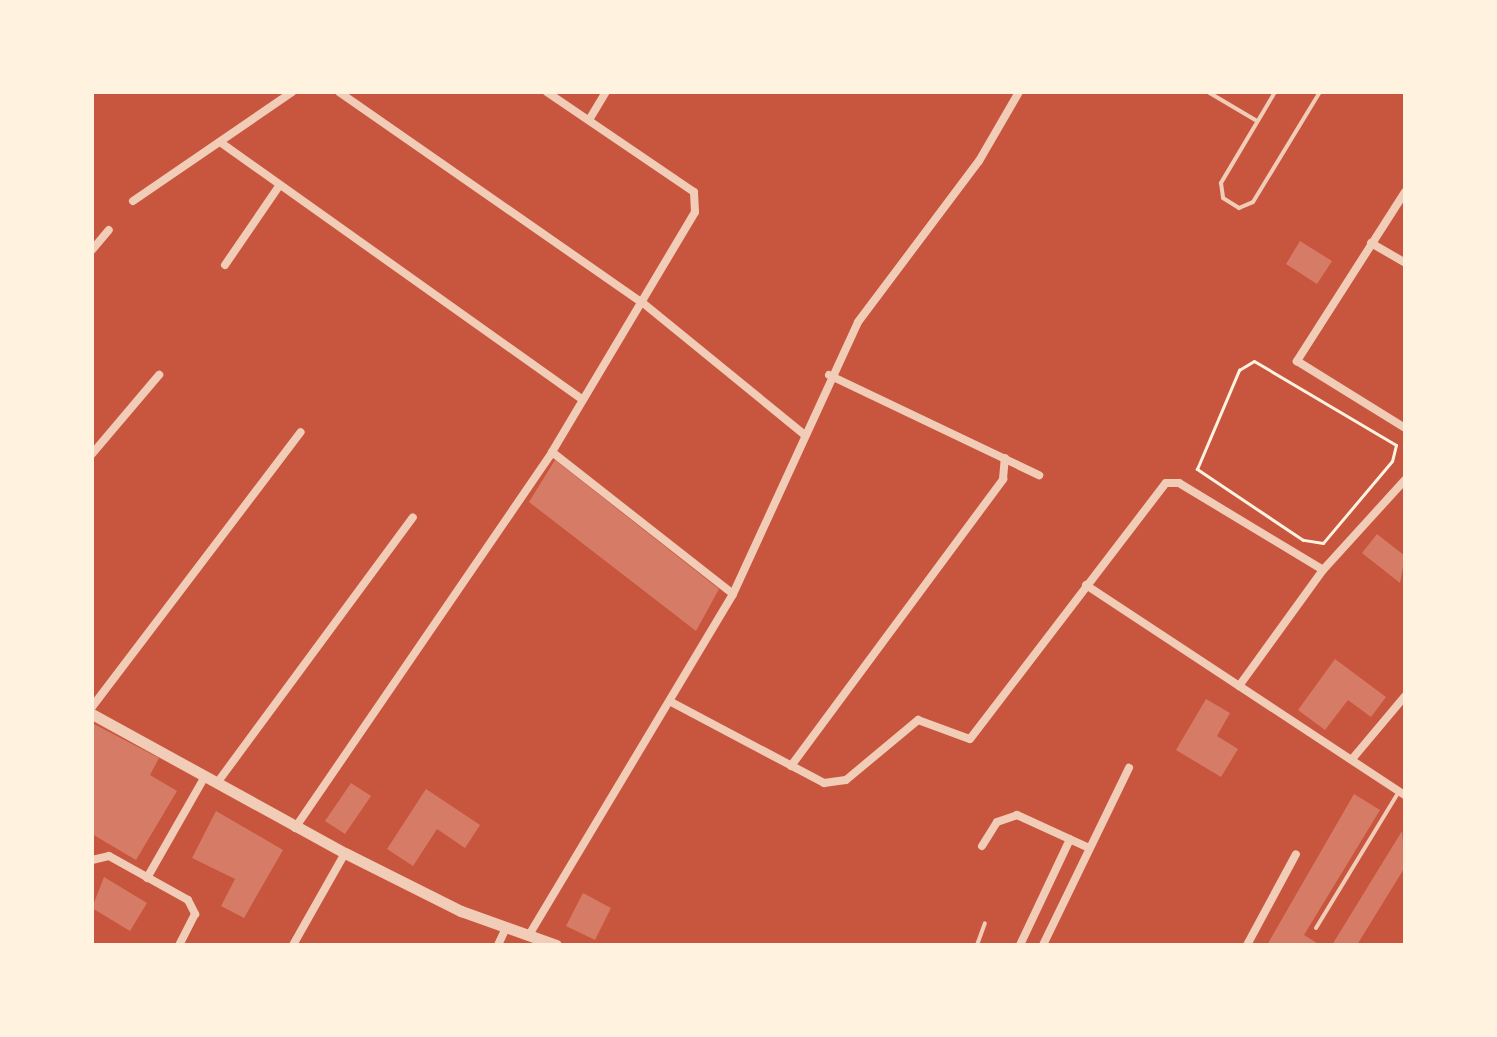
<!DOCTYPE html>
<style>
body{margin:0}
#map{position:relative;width:1497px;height:1037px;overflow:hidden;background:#c8553d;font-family:"PT Sans",sans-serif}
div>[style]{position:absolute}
.building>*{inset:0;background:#d67c66}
.path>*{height:3px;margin:-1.5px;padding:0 1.5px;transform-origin:1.5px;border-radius:1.5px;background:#fff3e0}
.service>*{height:4px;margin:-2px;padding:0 2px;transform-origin:2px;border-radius:2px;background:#f1ccb7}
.minor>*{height:8px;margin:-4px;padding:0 4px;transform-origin:4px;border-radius:4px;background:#f1ccb7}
.tertiary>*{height:11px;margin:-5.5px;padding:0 5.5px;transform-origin:5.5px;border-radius:5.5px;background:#f1ccb7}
span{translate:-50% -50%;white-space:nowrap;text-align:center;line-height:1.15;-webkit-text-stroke:8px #fff3e0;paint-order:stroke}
.frame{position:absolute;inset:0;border:94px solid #fff3e0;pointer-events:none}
</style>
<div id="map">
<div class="building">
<div style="clip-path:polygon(1300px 241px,1332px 261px,1317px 284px,1286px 264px)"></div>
<div style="clip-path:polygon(555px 460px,719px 589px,696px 631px,529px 502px)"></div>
<div style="clip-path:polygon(1377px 534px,1405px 556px,1400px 583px,1362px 553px)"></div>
<div style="clip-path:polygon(1335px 659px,1386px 697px,1371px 717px,1348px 700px,1325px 730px,1298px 710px)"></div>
<div style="clip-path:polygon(1206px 699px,1230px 713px,1217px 736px,1238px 749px,1221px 777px,1176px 750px)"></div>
<div style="clip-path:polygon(92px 723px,159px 758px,150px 775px,177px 791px,136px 860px,92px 834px)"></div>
<div style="clip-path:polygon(351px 783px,371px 796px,345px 834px,325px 821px)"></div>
<div style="clip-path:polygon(426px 789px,480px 825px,465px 848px,437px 829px,413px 866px,387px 849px)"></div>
<div style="clip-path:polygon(1354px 794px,1380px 810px,1304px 935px,1320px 945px,1267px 945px)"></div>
<div style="clip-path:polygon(216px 811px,283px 850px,244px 918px,221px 906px,235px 879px,192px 858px)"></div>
<div style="clip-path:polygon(1402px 831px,1405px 867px,1357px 945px,1332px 945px)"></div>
<div style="clip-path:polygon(104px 877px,147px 903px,130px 931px,92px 908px)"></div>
<div style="clip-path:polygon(583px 893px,611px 908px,595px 940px,566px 926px)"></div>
</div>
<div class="path">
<div style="left:1254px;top:361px;width:165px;rotate:30.6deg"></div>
<div style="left:1396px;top:445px;width:16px;rotate:104deg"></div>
<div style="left:1392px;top:461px;width:107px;rotate:130.1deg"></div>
<div style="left:1323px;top:543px;width:20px;rotate:-171deg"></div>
<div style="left:1303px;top:540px;width:128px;rotate:-146.2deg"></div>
<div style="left:1197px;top:469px;width:108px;rotate:-67deg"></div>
<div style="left:1239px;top:370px;width:17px;rotate:-31deg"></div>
</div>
<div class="service">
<div style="left:1208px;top:92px;width:57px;rotate:30.6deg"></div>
<div style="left:1275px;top:92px;width:106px;rotate:120.7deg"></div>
<div style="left:1221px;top:183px;width:15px;rotate:82deg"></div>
<div style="left:1223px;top:198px;width:19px;rotate:32deg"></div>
<div style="left:1239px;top:208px;width:15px;rotate:-23deg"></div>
<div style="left:1253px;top:202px;width:129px;rotate:-58.7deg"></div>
<div style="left:1316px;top:928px;width:158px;rotate:-58.7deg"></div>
<div style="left:977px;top:945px;width:23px;rotate:-70deg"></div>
</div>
<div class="minor">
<div style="left:339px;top:92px;width:370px;rotate:34.8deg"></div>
<div style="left:643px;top:303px;width:209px;rotate:39.2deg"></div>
<div style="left:589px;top:120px;width:33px;rotate:-59deg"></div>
<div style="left:220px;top:142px;width:445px;rotate:35.4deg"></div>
<div style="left:1405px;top:192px;width:201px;rotate:122.6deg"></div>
<div style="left:1297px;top:361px;width:127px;rotate:31.8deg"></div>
<div style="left:133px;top:201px;width:193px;rotate:-34.4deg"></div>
<div style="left:1371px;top:243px;width:39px;rotate:30deg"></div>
<div style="left:92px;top:250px;width:26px;rotate:-50deg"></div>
<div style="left:225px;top:265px;width:96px;rotate:-55.6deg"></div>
<div style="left:829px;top:375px;width:233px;rotate:25.5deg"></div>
<div style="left:552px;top:452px;width:230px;rotate:38.1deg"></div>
<div style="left:92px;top:454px;width:104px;rotate:-49.7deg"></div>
<div style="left:1086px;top:585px;width:382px;rotate:33.4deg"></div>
<div style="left:1239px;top:686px;width:143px;rotate:-54.1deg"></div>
<div style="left:1323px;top:570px;width:122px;rotate:-47.7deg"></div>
<div style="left:673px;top:703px;width:171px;rotate:27.9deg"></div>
<div style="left:824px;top:783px;width:22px;rotate:-8deg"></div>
<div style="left:846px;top:780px;width:94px;rotate:-39.8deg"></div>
<div style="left:918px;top:720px;width:55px;rotate:20.1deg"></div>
<div style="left:970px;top:739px;width:322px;rotate:-52.6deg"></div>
<div style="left:1166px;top:483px;width:13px"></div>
<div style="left:1179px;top:483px;width:168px;rotate:31.1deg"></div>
<div style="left:92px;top:707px;width:345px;rotate:-52.8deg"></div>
<div style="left:1353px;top:758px;width:81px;rotate:-50deg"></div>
<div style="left:791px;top:766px;width:357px;rotate:-53.5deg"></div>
<div style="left:1003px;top:479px;width:21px;rotate:-85deg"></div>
<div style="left:217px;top:783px;width:330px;rotate:-53.6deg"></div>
<div style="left:295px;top:828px;width:455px;rotate:-55.6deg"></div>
<div style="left:552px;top:452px;width:279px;rotate:-59.2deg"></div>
<div style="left:695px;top:212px;width:20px;rotate:-93deg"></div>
<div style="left:694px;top:192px;width:178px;rotate:-145.8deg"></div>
<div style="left:982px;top:846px;width:28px;rotate:-58deg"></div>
<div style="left:997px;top:822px;width:21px;rotate:-19deg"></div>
<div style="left:1017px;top:815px;width:79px;rotate:24.6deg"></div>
<div style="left:92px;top:860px;width:17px;rotate:-13deg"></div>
<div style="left:109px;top:856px;width:90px;rotate:29.1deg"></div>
<div style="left:188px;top:900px;width:16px;rotate:63deg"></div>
<div style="left:195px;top:914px;width:35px;rotate:117deg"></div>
<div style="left:147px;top:878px;width:115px;rotate:-60.3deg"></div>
<div style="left:529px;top:935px;width:397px;rotate:-59.1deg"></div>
<div style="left:733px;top:594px;width:299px;rotate:-65.3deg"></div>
<div style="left:858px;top:322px;width:201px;rotate:-53.1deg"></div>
<div style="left:979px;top:161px;width:80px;rotate:-59.9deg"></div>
<div style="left:293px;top:945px;width:106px;rotate:-60.5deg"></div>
<div style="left:498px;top:945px;width:19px;rotate:-65deg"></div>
<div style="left:1020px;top:945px;width:117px;rotate:-64.7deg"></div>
<div style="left:1043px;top:945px;width:197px;rotate:-64.1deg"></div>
<div style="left:1247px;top:945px;width:103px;rotate:-61.7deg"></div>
</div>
<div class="tertiary">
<div style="left:92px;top:714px;width:289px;rotate:28.8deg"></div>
<div style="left:345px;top:853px;width:130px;rotate:26.6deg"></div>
<div style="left:461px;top:911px;width:101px;rotate:19.7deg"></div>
</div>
<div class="frame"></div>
</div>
